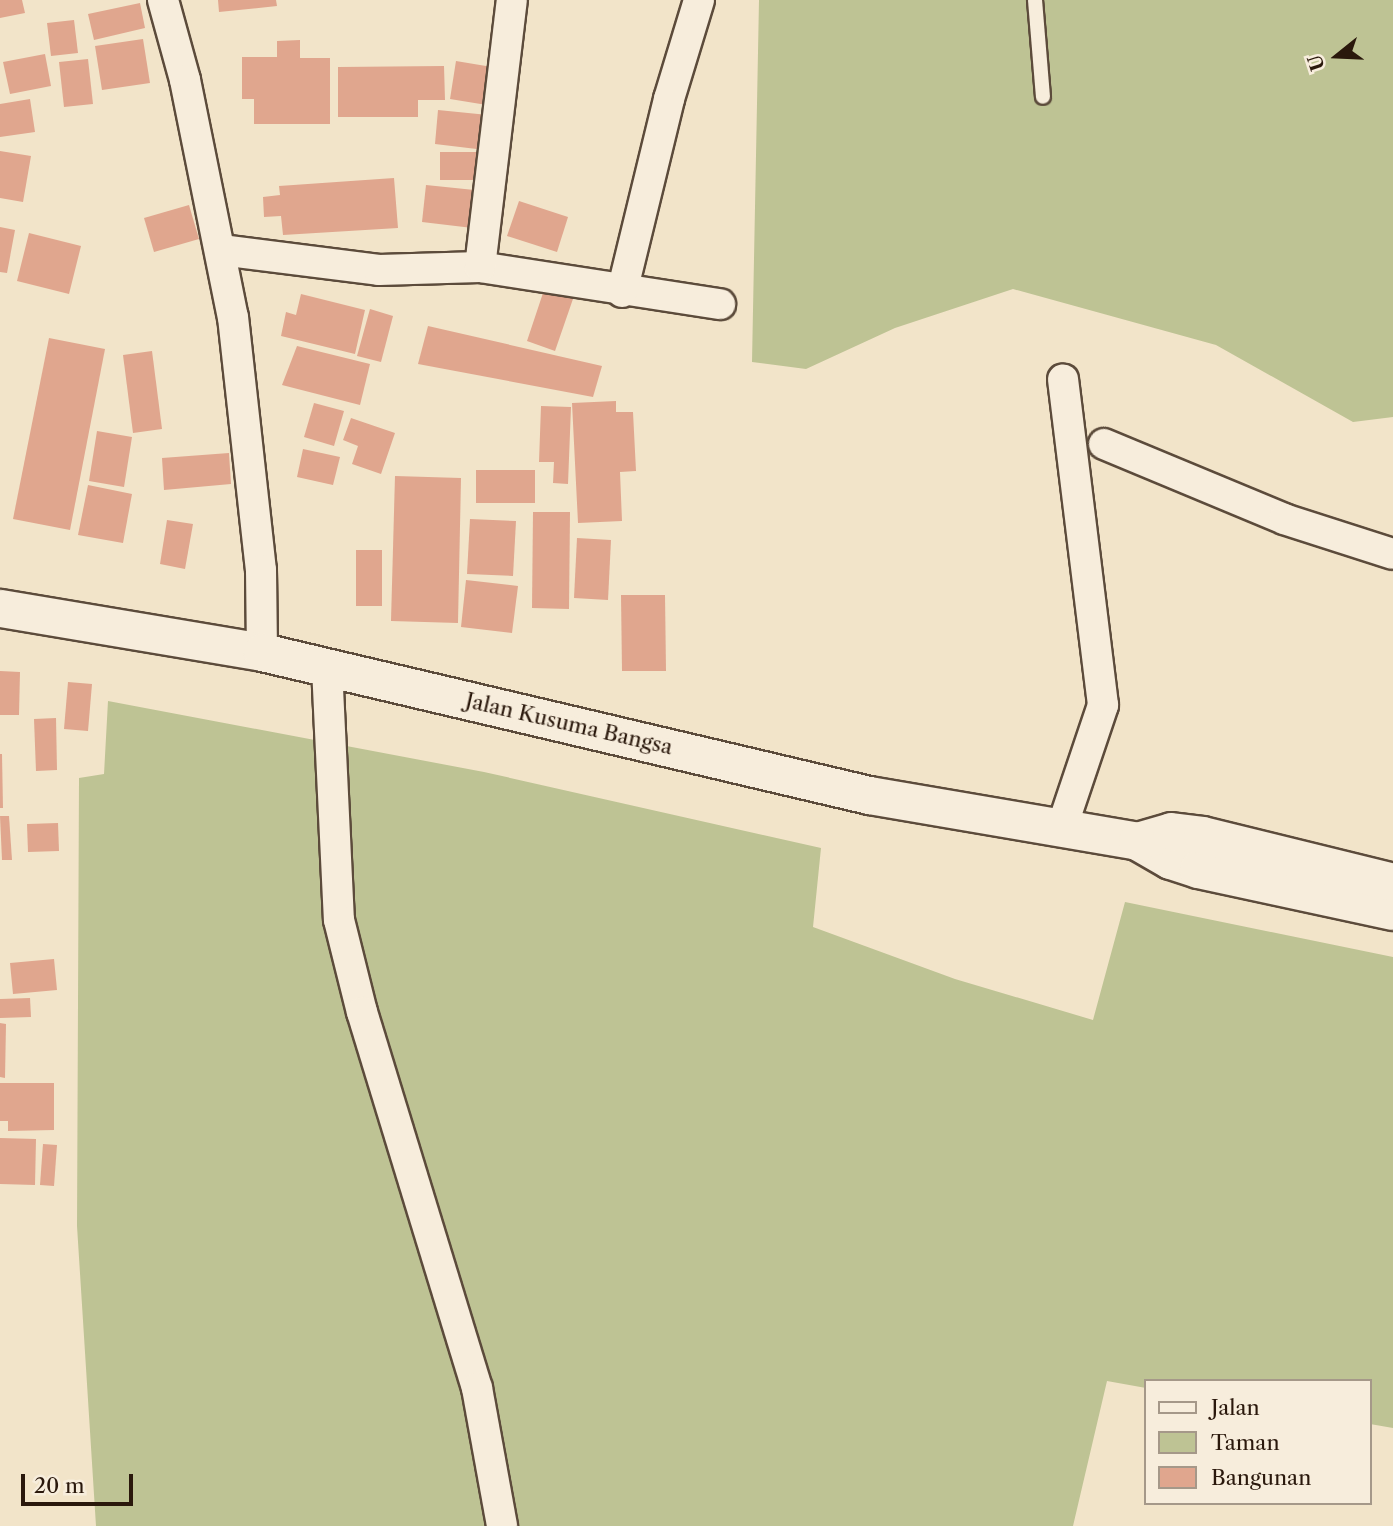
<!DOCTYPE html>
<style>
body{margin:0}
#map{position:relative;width:1393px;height:1526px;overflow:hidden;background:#f2e4c9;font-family:"Libre Caslon Text",serif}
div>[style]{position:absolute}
.green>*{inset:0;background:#bec394}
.building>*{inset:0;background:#e0a68e}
.roads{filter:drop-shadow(2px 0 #5c4b3b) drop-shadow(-2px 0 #5c4b3b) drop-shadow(0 2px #5c4b3b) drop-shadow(0 -2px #5c4b3b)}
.service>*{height:14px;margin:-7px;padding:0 7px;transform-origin:7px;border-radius:7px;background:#f7eddc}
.minor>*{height:30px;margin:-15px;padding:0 15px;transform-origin:15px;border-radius:15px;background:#f7eddc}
.tertiary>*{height:37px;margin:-18.5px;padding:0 18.5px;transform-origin:18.5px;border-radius:18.5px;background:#f7eddc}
span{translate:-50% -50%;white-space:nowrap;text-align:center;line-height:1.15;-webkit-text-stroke:7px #f7eddc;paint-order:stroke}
.street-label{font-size:21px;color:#2a180c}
.legend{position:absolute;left:1144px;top:1379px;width:228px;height:126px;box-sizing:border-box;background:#f7eddc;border:2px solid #a59889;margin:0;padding:9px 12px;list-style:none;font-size:21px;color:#2a180c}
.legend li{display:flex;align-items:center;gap:14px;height:35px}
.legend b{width:35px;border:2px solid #a59889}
.north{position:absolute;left:1302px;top:21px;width:70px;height:70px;-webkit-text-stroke:5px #f7eddc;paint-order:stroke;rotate:252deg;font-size:19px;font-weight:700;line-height:28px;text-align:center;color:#2a180c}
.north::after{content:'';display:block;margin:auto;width:24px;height:32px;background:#2a180c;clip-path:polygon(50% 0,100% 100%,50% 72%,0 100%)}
.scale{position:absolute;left:21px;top:1474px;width:112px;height:32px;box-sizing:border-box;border:4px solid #2a180c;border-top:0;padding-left:9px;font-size:21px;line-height:24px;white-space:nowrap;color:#2a180c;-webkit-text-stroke:5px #f7eddc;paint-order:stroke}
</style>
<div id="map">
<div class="green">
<div style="clip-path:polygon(759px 0,1393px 0,1393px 417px,1353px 422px,1216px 345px,1013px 289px,895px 328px,806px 369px,752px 362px)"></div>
<div style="clip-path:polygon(108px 701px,484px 772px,821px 848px,813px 927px,955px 979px,1093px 1020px,1125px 902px,1393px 957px,1393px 1428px,1370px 1424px,1370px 1381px,1146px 1381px,1146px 1388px,1107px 1381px,1073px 1526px,96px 1526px,77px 1226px,79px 778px,104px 774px)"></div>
</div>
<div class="building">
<div style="clip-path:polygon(0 0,22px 0,25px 13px,0 18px)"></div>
<div style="clip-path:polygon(218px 0,276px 0,277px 6px,219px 12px)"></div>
<div style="clip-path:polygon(140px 3px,145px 28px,94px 40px,88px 14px)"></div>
<div style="clip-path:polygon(74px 20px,78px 53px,51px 56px,47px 23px)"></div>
<div style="clip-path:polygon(143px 39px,150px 83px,102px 90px,95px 46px)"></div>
<div style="clip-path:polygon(300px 40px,300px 58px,330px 58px,330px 124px,254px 124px,254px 99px,242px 99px,242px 57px,277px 57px,277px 41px)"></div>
<div style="clip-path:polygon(45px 54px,51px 86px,10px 94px,3px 62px)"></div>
<div style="clip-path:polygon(88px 59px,93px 104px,64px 107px,59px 62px)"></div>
<div style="clip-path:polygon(456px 61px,504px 69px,499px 107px,450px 99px)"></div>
<div style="clip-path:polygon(444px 66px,445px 100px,418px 100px,418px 117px,338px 117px,338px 67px)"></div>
<div style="clip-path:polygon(30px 99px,35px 132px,0 137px,0 104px)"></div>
<div style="clip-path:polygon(438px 110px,488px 115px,485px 150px,435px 144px)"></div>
<div style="clip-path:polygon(0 151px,31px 156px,23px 202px,0 198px)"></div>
<div style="clip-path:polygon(440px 152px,485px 152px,485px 180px,440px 180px)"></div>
<div style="clip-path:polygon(394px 178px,398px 228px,283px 235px,281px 216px,264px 217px,263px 197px,280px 195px,279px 186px)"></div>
<div style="clip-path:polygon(426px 185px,484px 191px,481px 229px,422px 222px)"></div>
<div style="clip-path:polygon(519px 201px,568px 217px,557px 252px,507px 236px)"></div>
<div style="clip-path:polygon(189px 205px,199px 239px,154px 252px,144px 218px)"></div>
<div style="clip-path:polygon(0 227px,15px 230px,7px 273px,0 272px)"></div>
<div style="clip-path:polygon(29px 233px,81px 246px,69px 294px,17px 281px)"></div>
<div style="clip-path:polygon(545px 287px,574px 296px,555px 351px,527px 341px)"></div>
<div style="clip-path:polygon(301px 294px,365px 310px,355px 354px,281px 336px,286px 312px,296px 315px)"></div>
<div style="clip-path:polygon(370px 309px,393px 316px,381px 362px,357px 356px)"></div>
<div style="clip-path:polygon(428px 326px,602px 366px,593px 397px,418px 364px)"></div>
<div style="clip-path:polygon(49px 338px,105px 349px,70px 530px,13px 519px)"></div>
<div style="clip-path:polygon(297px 346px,370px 364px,360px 405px,282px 385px)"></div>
<div style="clip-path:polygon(152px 351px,162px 429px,133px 433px,123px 355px)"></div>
<div style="clip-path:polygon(616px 401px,616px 412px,633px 412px,636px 471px,620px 472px,622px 521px,578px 523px,572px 403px)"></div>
<div style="clip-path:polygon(314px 403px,344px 411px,334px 446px,304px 437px)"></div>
<div style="clip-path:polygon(541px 406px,571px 407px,568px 484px,553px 483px,554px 462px,539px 462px)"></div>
<div style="clip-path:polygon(351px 418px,395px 433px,381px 474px,352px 464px,358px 446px,343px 440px)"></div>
<div style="clip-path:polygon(97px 431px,132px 437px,124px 487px,89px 481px)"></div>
<div style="clip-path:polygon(303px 449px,340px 457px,333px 485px,297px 477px)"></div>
<div style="clip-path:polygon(229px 453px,231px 484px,164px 490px,162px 458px)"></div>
<div style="clip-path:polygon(476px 470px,535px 470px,535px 503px,476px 503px)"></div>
<div style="clip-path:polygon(395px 476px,461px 478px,458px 623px,391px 621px)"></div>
<div style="clip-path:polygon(88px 485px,132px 494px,123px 543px,78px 535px)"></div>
<div style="clip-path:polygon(533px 512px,570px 512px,569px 609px,532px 608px)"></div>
<div style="clip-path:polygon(470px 519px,516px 521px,513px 576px,467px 574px)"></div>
<div style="clip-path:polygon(167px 520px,193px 524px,185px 569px,160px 564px)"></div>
<div style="clip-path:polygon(577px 538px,611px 540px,608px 600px,574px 598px)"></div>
<div style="clip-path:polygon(356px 550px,382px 550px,382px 606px,356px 606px)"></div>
<div style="clip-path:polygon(466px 580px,518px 586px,512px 633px,461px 627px)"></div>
<div style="clip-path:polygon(621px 595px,665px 595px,666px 671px,622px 671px)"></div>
<div style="clip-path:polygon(20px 672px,19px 715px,0 715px,0 671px)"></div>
<div style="clip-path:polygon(68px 682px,92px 684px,88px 731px,64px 729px)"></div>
<div style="clip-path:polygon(56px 718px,57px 770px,36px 771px,34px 719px)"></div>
<div style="clip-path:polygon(0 754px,2px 754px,3px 808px,0 808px)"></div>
<div style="clip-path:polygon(0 816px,9px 816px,12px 860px,2px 860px)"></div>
<div style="clip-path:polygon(58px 823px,59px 851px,28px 852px,27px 824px)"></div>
<div style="clip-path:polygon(54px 959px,57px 990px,13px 994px,10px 963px)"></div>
<div style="clip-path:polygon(30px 998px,31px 1017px,0 1018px,0 999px)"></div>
<div style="clip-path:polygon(0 1023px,6px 1024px,5px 1078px,0 1077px)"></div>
<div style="clip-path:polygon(0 1083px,54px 1083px,54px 1130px,8px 1131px,8px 1121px,0 1121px)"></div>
<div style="clip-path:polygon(0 1138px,36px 1139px,35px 1185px,0 1184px)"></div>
<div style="clip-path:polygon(43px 1144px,57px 1145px,54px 1186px,40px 1185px)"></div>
</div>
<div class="roads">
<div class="service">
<div style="left:1035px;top:0;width:97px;rotate:85.3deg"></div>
</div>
<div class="minor">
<div style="left:163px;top:0;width:83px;rotate:74.6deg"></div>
<div style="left:185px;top:80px;width:242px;rotate:78.6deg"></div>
<div style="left:233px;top:317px;width:255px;rotate:83.7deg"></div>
<div style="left:261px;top:570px;width:82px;rotate:89.3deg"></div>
<div style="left:221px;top:250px;width:159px;rotate:7.2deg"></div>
<div style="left:379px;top:270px;width:101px;rotate:-1.7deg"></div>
<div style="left:480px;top:267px;width:243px;rotate:8.8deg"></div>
<div style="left:480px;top:267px;width:269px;rotate:-83.2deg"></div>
<div style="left:622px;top:292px;width:199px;rotate:-76.3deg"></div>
<div style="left:669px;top:99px;width:103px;rotate:-73.1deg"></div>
<div style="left:1104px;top:444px;width:195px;rotate:22.6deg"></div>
<div style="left:1284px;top:519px;width:114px;rotate:17.8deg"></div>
<div style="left:327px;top:667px;width:253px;rotate:87.3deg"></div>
<div style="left:339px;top:920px;width:95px;rotate:76deg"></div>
<div style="left:362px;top:1012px;width:393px;rotate:73deg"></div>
<div style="left:477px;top:1388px;width:140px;rotate:79.7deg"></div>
<div style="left:1061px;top:830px;width:132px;rotate:-71.4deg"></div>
<div style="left:1103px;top:705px;width:328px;rotate:-97deg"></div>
</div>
<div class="tertiary">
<div style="left:0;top:608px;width:266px;rotate:9.5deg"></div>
<div style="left:262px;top:652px;width:624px;rotate:13.26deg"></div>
<div style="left:869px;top:795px;width:272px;rotate:9.7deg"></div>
<div style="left:1137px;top:841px;width:38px;rotate:30deg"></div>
<div style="left:1170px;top:860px;width:29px;rotate:18deg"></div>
<div style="left:1198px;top:869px;width:199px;rotate:12.2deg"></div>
<div style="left:1137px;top:841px;width:35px;rotate:-16deg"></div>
<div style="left:1171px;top:831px;width:31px;rotate:7deg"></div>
<div style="left:1202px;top:835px;width:197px;rotate:13.8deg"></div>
</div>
</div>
<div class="street-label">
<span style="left:569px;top:724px;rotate:13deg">Jalan Kusuma Bangsa</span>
</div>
<ul class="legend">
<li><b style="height:9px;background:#f7eddc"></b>Jalan</li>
<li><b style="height:19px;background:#bec394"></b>Taman</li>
<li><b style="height:19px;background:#e0a68e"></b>Bangunan</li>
</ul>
<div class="north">U</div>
<div class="scale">20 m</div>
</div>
